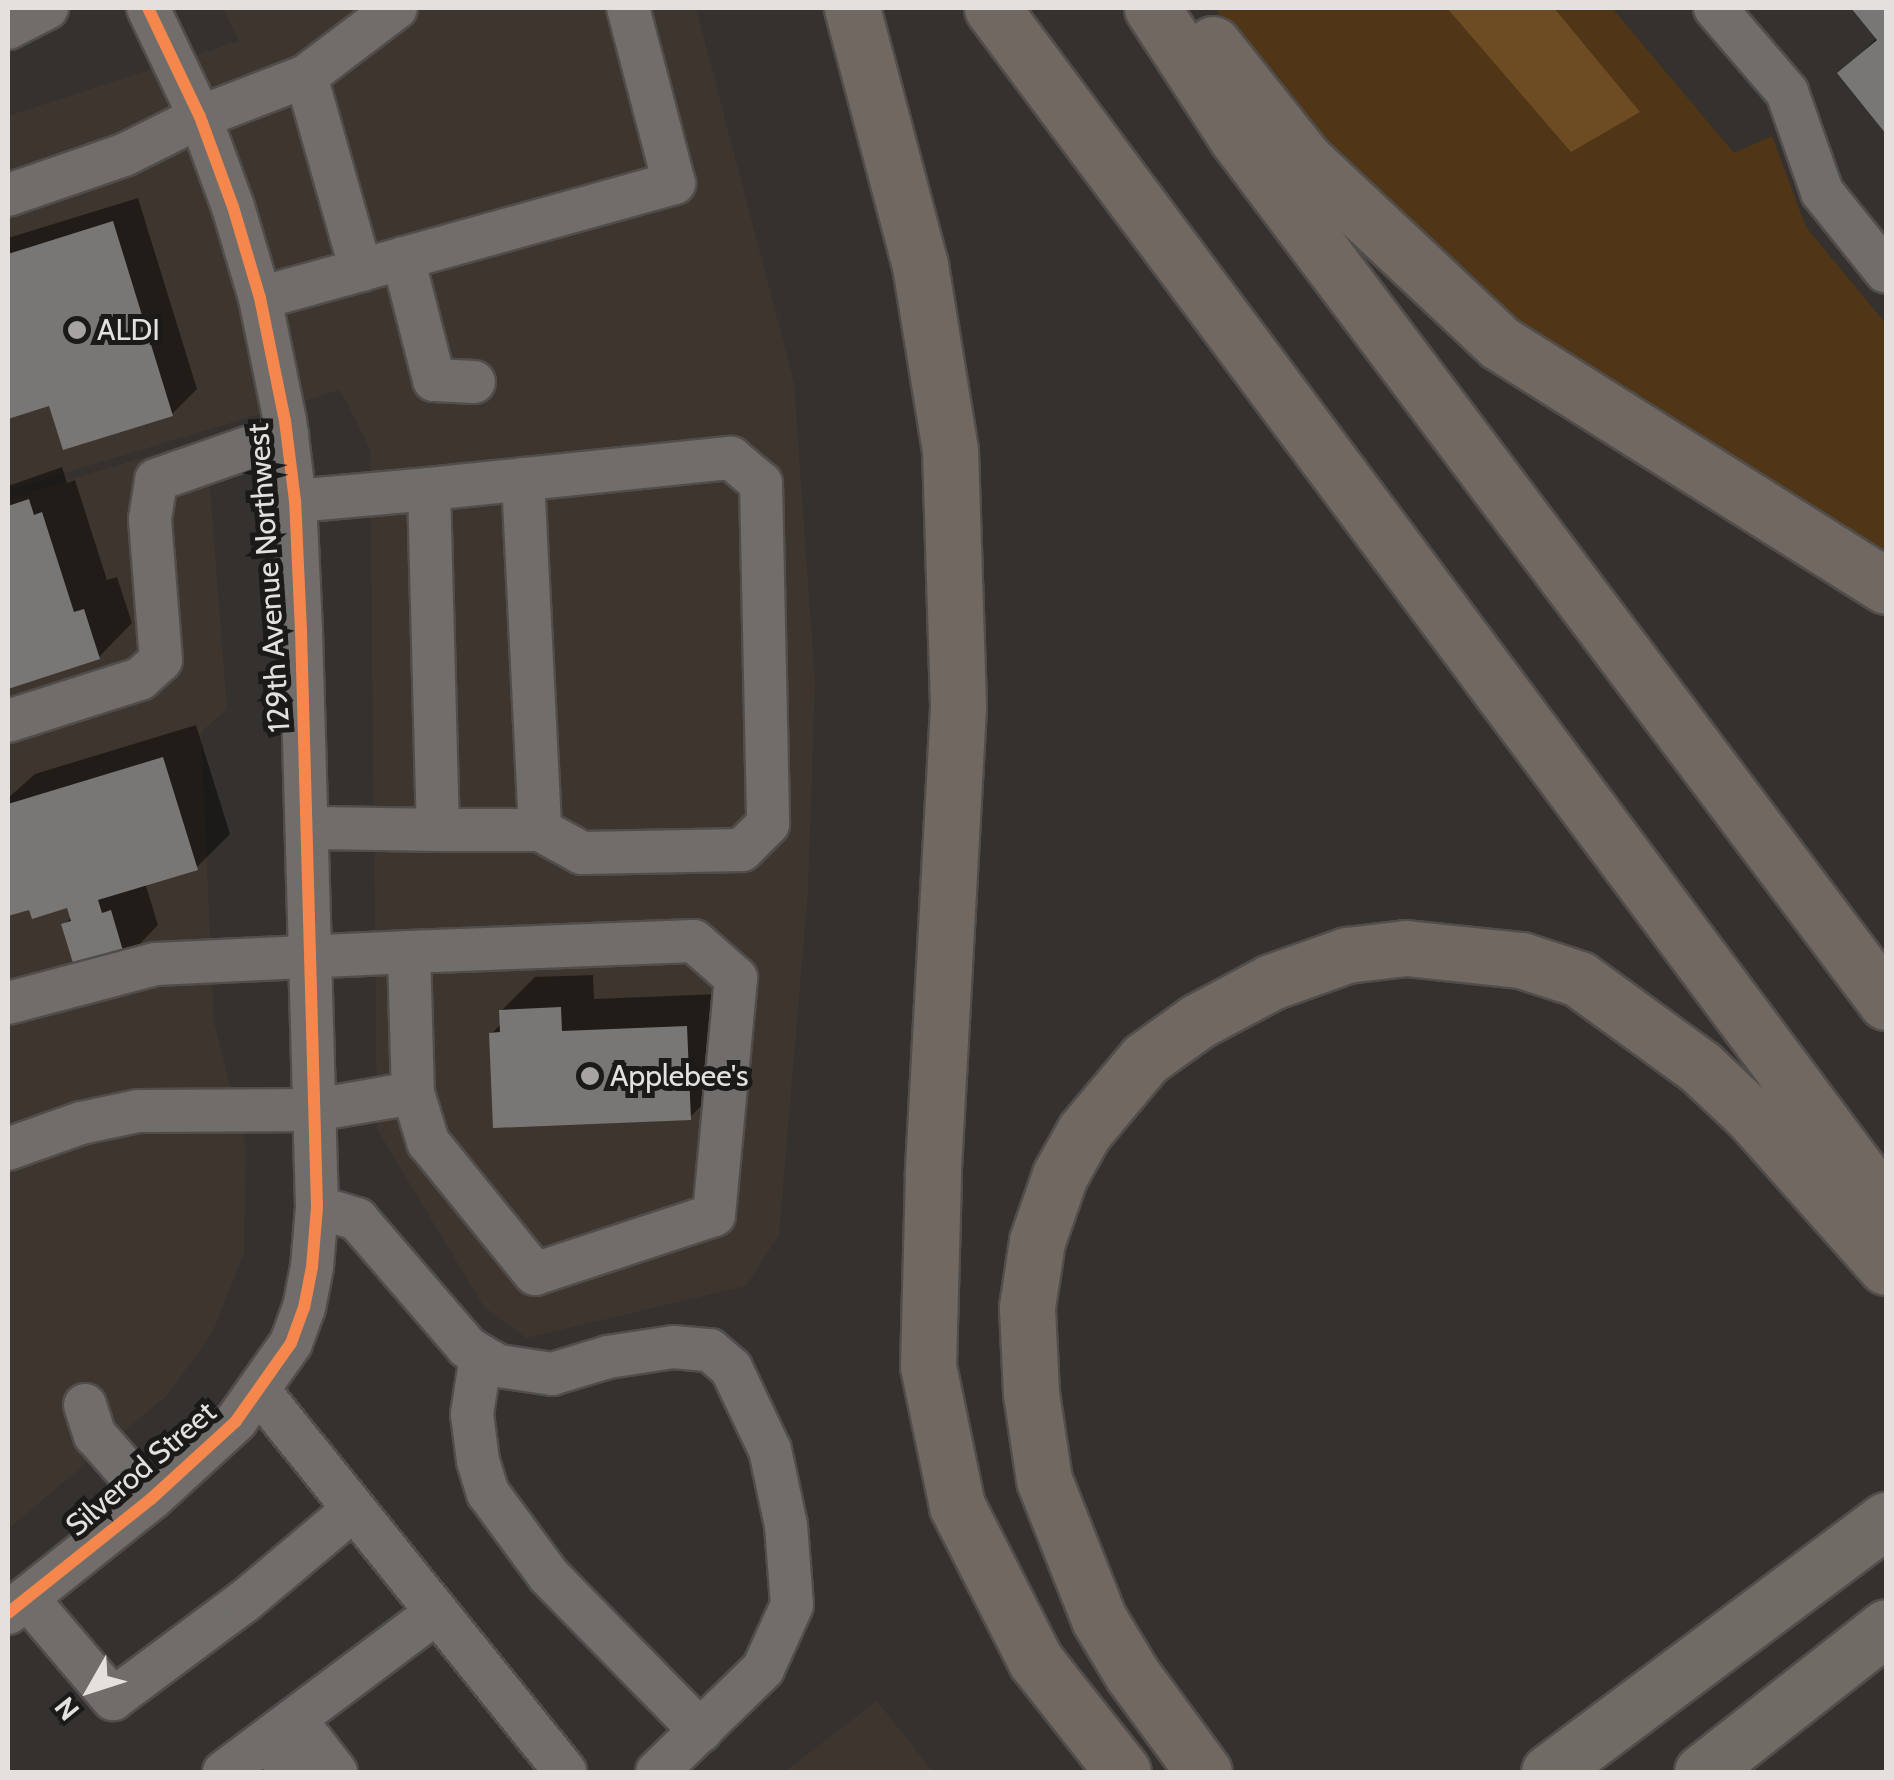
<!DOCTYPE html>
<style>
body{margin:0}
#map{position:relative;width:1894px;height:1780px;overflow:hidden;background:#34312f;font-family:Cabin,sans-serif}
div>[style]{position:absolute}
.built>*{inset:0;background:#3e362e}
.green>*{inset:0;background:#503616}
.water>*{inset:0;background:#6d4c24}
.shadow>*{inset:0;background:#0007}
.building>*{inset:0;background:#797775}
.roads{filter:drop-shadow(2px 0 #504d4b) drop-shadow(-2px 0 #504d4b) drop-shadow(0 2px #504d4b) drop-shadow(0 -2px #504d4b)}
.minor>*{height:42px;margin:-21px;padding:0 21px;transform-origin:21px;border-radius:21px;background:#706d6b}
.major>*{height:55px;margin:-27.5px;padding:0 27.5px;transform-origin:27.5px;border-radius:27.5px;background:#706b65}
.highway>*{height:55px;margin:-27.5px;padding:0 27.5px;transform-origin:27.5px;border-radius:27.5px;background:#706861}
.cycleway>*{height:12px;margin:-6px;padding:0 6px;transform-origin:6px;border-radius:6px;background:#f5874c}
.dots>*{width:28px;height:28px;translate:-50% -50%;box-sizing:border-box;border:5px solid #1c1a18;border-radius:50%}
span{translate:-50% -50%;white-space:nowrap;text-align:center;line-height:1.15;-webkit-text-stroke:10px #1c1a18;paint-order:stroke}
.poi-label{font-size:30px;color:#e3e0dd}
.left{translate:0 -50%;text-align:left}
.street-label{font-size:30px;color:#e3e0dd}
.frame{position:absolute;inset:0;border:10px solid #e3e0dd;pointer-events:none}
.north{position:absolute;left:40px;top:1640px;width:100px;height:100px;-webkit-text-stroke:8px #1c1a18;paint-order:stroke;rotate:231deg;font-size:28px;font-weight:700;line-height:40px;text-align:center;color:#e3e0dd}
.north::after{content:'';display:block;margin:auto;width:35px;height:45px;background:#e3e0dd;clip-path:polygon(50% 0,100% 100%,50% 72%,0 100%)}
</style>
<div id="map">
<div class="built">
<div style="clip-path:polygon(223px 8px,696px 8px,794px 383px,815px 683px,808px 889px,779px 1235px,746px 1286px,526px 1338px,484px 1307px,377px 1129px,370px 449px,340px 390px,8px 490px,8px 116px,239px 41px)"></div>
<div style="clip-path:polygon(206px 438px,227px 709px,201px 732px,214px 1022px,246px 1149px,244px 1253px,212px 1334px,165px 1397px,8px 1529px,8px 499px)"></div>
<div style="clip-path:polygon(877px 1701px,933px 1772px,784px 1772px)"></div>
</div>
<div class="green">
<div style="clip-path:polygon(1215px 8px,1612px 8px,1734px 153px,1772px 136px,1806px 227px,1886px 324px,1886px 568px,1521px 336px,1430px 258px,1256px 67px)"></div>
</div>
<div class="water">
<div style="clip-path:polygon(1447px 8px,1554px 8px,1640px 112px,1571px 152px)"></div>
</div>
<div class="shadow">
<div style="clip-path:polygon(1854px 8px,1886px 8px,1886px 130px,1840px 73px,1878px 37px)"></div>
<div style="clip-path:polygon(138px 198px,197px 389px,172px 414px,51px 403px,8px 417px,8px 238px)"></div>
<div style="clip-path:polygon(62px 467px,67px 483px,75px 480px,107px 580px,117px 577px,132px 623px,99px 657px,8px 686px,8px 486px)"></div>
<div style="clip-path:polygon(196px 725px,230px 834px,196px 868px,145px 883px,158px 925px,125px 959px,64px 925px,72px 917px,69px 905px,31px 906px,8px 914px,8px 798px,35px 774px)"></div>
<div style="clip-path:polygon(593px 975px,594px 999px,719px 994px,723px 1084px,690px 1117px,491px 1034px,502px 1023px,501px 1011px,535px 977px)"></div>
</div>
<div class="building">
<div style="clip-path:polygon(1851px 8px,1886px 8px,1886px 134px,1837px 73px,1877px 40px)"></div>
<div style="clip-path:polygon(113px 221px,173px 416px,63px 450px,49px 406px,8px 419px,8px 254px)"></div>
<div style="clip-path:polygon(29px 499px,34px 515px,42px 512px,74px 612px,84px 609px,100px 659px,8px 689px,8px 506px)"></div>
<div style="clip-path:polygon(163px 757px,198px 870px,98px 900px,102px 913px,111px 910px,126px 961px,77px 976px,61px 924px,71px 921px,67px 908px,32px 919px,29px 910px,8px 916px,8px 804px)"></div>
<div style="clip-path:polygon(561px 1007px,562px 1031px,687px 1026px,691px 1120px,493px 1128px,489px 1033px,500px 1032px,499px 1010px)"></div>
</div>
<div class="roads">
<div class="minor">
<div style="left:1715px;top:8px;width:111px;rotate:49.4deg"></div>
<div style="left:1787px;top:92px;width:106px;rotate:70.7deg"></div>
<div style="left:1822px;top:192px;width:102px;rotate:51.3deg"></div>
<div style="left:8px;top:28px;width:44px;rotate:-27.1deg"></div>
<div style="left:306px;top:76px;width:113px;rotate:-37.1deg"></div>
<div style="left:8px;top:195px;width:123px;rotate:-19deg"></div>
<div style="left:124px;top:155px;width:85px;rotate:-26.6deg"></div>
<div style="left:200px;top:117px;width:114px;rotate:-21.1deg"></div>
<div style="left:306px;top:76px;width:202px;rotate:74.2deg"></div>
<div style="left:361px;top:270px;width:105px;rotate:164.5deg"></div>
<div style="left:403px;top:258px;width:126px;rotate:75.7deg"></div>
<div style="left:434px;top:380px;width:40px;rotate:2.9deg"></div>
<div style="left:361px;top:270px;width:325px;rotate:-15.5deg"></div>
<div style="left:674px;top:183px;width:181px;rotate:-104.7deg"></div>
<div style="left:523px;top:479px;width:351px;rotate:87.2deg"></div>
<div style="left:429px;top:489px;width:304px;rotate:-5.9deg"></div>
<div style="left:731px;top:458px;width:39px;rotate:40deg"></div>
<div style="left:761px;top:483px;width:341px;rotate:88.8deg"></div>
<div style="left:768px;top:824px;width:37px;rotate:135deg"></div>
<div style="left:742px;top:850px;width:160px;rotate:178.9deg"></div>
<div style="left:582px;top:853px;width:48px;rotate:-151.3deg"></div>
<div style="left:540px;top:830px;width:102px;rotate:180deg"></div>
<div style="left:295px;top:501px;width:135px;rotate:-5.1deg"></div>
<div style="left:429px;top:489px;width:341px;rotate:88.5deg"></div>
<div style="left:438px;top:830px;width:131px;rotate:-179.1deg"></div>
<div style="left:8px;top:721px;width:139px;rotate:-17.7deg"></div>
<div style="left:140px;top:679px;width:28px;rotate:-42deg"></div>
<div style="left:161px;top:660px;width:141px;rotate:-94.5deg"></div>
<div style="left:150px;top:519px;width:39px;rotate:-81deg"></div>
<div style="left:156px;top:480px;width:139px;rotate:-19.3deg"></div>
<div style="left:409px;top:952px;width:285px;rotate:-2.2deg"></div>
<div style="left:694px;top:941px;width:56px;rotate:41.4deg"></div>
<div style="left:736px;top:978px;width:238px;rotate:95.3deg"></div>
<div style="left:714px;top:1215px;width:188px;rotate:161.8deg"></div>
<div style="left:535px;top:1274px;width:170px;rotate:-129deg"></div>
<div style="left:428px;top:1142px;width:51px;rotate:-107deg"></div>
<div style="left:8px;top:1003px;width:153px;rotate:-14.8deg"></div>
<div style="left:156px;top:964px;width:253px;rotate:-2.7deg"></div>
<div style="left:409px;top:952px;width:141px;rotate:88.4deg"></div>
<div style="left:413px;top:1093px;width:99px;rotate:170.2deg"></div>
<div style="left:315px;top:1110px;width:177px;rotate:179.7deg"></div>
<div style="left:138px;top:1111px;width:58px;rotate:168.1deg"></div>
<div style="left:81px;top:1123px;width:77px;rotate:160.4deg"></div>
<div style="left:317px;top:1207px;width:42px;rotate:16.7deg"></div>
<div style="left:357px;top:1219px;width:169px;rotate:49.3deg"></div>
<div style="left:467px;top:1347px;width:17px;rotate:33deg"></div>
<div style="left:481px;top:1356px;width:59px;rotate:98.8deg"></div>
<div style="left:472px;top:1414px;width:47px;rotate:82.7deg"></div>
<div style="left:478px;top:1461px;width:34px;rotate:73deg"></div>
<div style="left:488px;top:1493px;width:103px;rotate:53.7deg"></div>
<div style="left:549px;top:1576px;width:217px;rotate:45.6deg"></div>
<div style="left:481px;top:1356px;width:21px;rotate:29deg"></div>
<div style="left:499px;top:1366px;width:54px;rotate:8.6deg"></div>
<div style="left:552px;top:1374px;width:59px;rotate:-16.9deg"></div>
<div style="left:608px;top:1357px;width:66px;rotate:-8.7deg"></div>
<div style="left:673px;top:1347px;width:37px;rotate:5deg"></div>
<div style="left:710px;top:1350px;width:28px;rotate:41deg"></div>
<div style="left:731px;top:1368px;width:91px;rotate:64.6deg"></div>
<div style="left:770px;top:1450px;width:77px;rotate:78deg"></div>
<div style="left:786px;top:1525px;width:80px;rotate:85.7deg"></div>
<div style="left:792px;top:1605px;width:70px;rotate:114.4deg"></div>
<div style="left:763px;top:1669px;width:148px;rotate:135.8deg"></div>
<div style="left:260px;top:1392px;width:487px;rotate:51.2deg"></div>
<div style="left:85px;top:1405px;width:32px;rotate:72deg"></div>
<div style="left:95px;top:1435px;width:85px;rotate:48.8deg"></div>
<div style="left:27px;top:1598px;width:133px;rotate:49.6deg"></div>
<div style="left:113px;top:1699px;width:166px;rotate:-36.7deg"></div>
<div style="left:246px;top:1600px;width:141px;rotate:-40.1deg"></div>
<div style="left:8px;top:1613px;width:183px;rotate:-38.6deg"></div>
<div style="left:151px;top:1499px;width:115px;rotate:-42.5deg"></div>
<div style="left:236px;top:1421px;width:95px;rotate:-54.8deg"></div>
<div style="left:291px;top:1343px;width:37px;rotate:-70deg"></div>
<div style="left:304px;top:1308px;width:42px;rotate:-79deg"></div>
<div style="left:312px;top:1267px;width:60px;rotate:-85.2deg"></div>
<div style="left:317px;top:1207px;width:576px;rotate:-91.59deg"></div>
<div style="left:301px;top:631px;width:130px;rotate:-92.6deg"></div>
<div style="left:295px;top:501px;width:81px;rotate:-97.1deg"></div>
<div style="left:285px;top:421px;width:126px;rotate:-101.5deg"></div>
<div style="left:260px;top:298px;width:95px;rotate:-106.5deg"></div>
<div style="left:233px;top:207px;width:96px;rotate:-110.1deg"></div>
<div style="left:200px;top:117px;width:121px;rotate:-115.5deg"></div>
<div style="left:295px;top:1719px;width:67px;rotate:52.3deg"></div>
<div style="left:267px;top:1740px;width:41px;rotate:50.9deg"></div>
<div style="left:224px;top:1772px;width:266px;rotate:-36.9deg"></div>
</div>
<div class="major">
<div style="left:1549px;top:1772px;width:421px;rotate:-36.8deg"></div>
<div style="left:1702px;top:1772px;width:234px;rotate:-38.2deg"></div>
</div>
<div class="highway">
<div style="left:852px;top:8px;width:266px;rotate:75.2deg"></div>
<div style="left:920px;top:265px;width:187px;rotate:80.8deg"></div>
<div style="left:950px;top:450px;width:257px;rotate:88.2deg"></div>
<div style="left:958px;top:707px;width:469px;rotate:93.1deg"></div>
<div style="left:933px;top:1175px;width:191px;rotate:91.5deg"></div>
<div style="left:928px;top:1366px;width:143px;rotate:78.3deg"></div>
<div style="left:957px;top:1506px;width:173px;rotate:63.1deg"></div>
<div style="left:1035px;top:1660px;width:142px;rotate:51.8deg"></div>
<div style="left:992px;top:8px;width:1496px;rotate:53.31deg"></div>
<div style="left:1152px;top:8px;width:154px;rotate:56.9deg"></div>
<div style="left:1236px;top:137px;width:1082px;rotate:53.08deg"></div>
<div style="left:1213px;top:44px;width:147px;rotate:51.6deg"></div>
<div style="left:1304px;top:159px;width:269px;rotate:43.2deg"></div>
<div style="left:1500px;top:343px;width:456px;rotate:32.2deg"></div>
<div style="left:1204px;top:1772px;width:122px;rotate:-126.3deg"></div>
<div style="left:1132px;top:1674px;width:64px;rotate:-121deg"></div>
<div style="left:1099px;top:1619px;width:149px;rotate:-111.6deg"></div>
<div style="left:1044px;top:1480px;width:88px;rotate:-98.5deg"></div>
<div style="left:1031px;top:1393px;width:86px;rotate:-92.7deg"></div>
<div style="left:1027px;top:1307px;width:67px;rotate:-81.4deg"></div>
<div style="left:1037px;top:1241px;width:70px;rotate:-70.8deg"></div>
<div style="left:1060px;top:1175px;width:49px;rotate:-60.8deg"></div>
<div style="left:1084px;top:1132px;width:95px;rotate:-50.1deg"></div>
<div style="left:1145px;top:1059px;width:65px;rotate:-35.6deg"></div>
<div style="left:1198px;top:1021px;width:83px;rotate:-28.1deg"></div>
<div style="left:1271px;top:982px;width:81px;rotate:-19.6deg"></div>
<div style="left:1347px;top:955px;width:59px;rotate:-6.8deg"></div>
<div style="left:1406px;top:948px;width:116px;rotate:6deg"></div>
<div style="left:1521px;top:960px;width:61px;rotate:18.1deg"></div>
<div style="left:1579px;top:979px;width:150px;rotate:36deg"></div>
<div style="left:1700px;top:1067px;width:71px;rotate:43.3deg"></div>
<div style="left:1752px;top:1116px;width:202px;rotate:48.4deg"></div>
</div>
</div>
<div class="cycleway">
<div style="left:8px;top:1613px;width:183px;rotate:-38.6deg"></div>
<div style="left:151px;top:1499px;width:115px;rotate:-42.5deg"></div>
<div style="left:236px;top:1421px;width:95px;rotate:-54.8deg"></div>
<div style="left:291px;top:1343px;width:37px;rotate:-70deg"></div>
<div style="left:304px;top:1308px;width:42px;rotate:-79deg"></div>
<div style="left:312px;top:1267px;width:60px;rotate:-85.2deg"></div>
<div style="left:317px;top:1207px;width:576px;rotate:-91.59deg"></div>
<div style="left:301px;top:631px;width:130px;rotate:-92.6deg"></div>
<div style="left:295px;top:501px;width:81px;rotate:-97.1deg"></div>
<div style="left:285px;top:421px;width:126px;rotate:-101.5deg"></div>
<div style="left:260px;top:298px;width:95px;rotate:-106.5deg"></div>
<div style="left:233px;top:207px;width:96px;rotate:-110.1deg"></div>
<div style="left:200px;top:117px;width:121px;rotate:-115.5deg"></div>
</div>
<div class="dots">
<div style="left:77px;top:330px;background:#a6a3a0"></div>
<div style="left:590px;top:1076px;background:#a6a3a0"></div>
</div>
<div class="poi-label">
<span class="left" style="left:97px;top:330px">ALDI</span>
<span class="left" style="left:610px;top:1076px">Applebee's</span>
</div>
<div class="street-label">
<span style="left:269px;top:578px;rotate:-94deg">129th Avenue Northwest</span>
<span style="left:141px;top:1469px;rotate:-41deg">Silverod Street</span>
</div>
<div class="frame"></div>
<div class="north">N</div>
</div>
